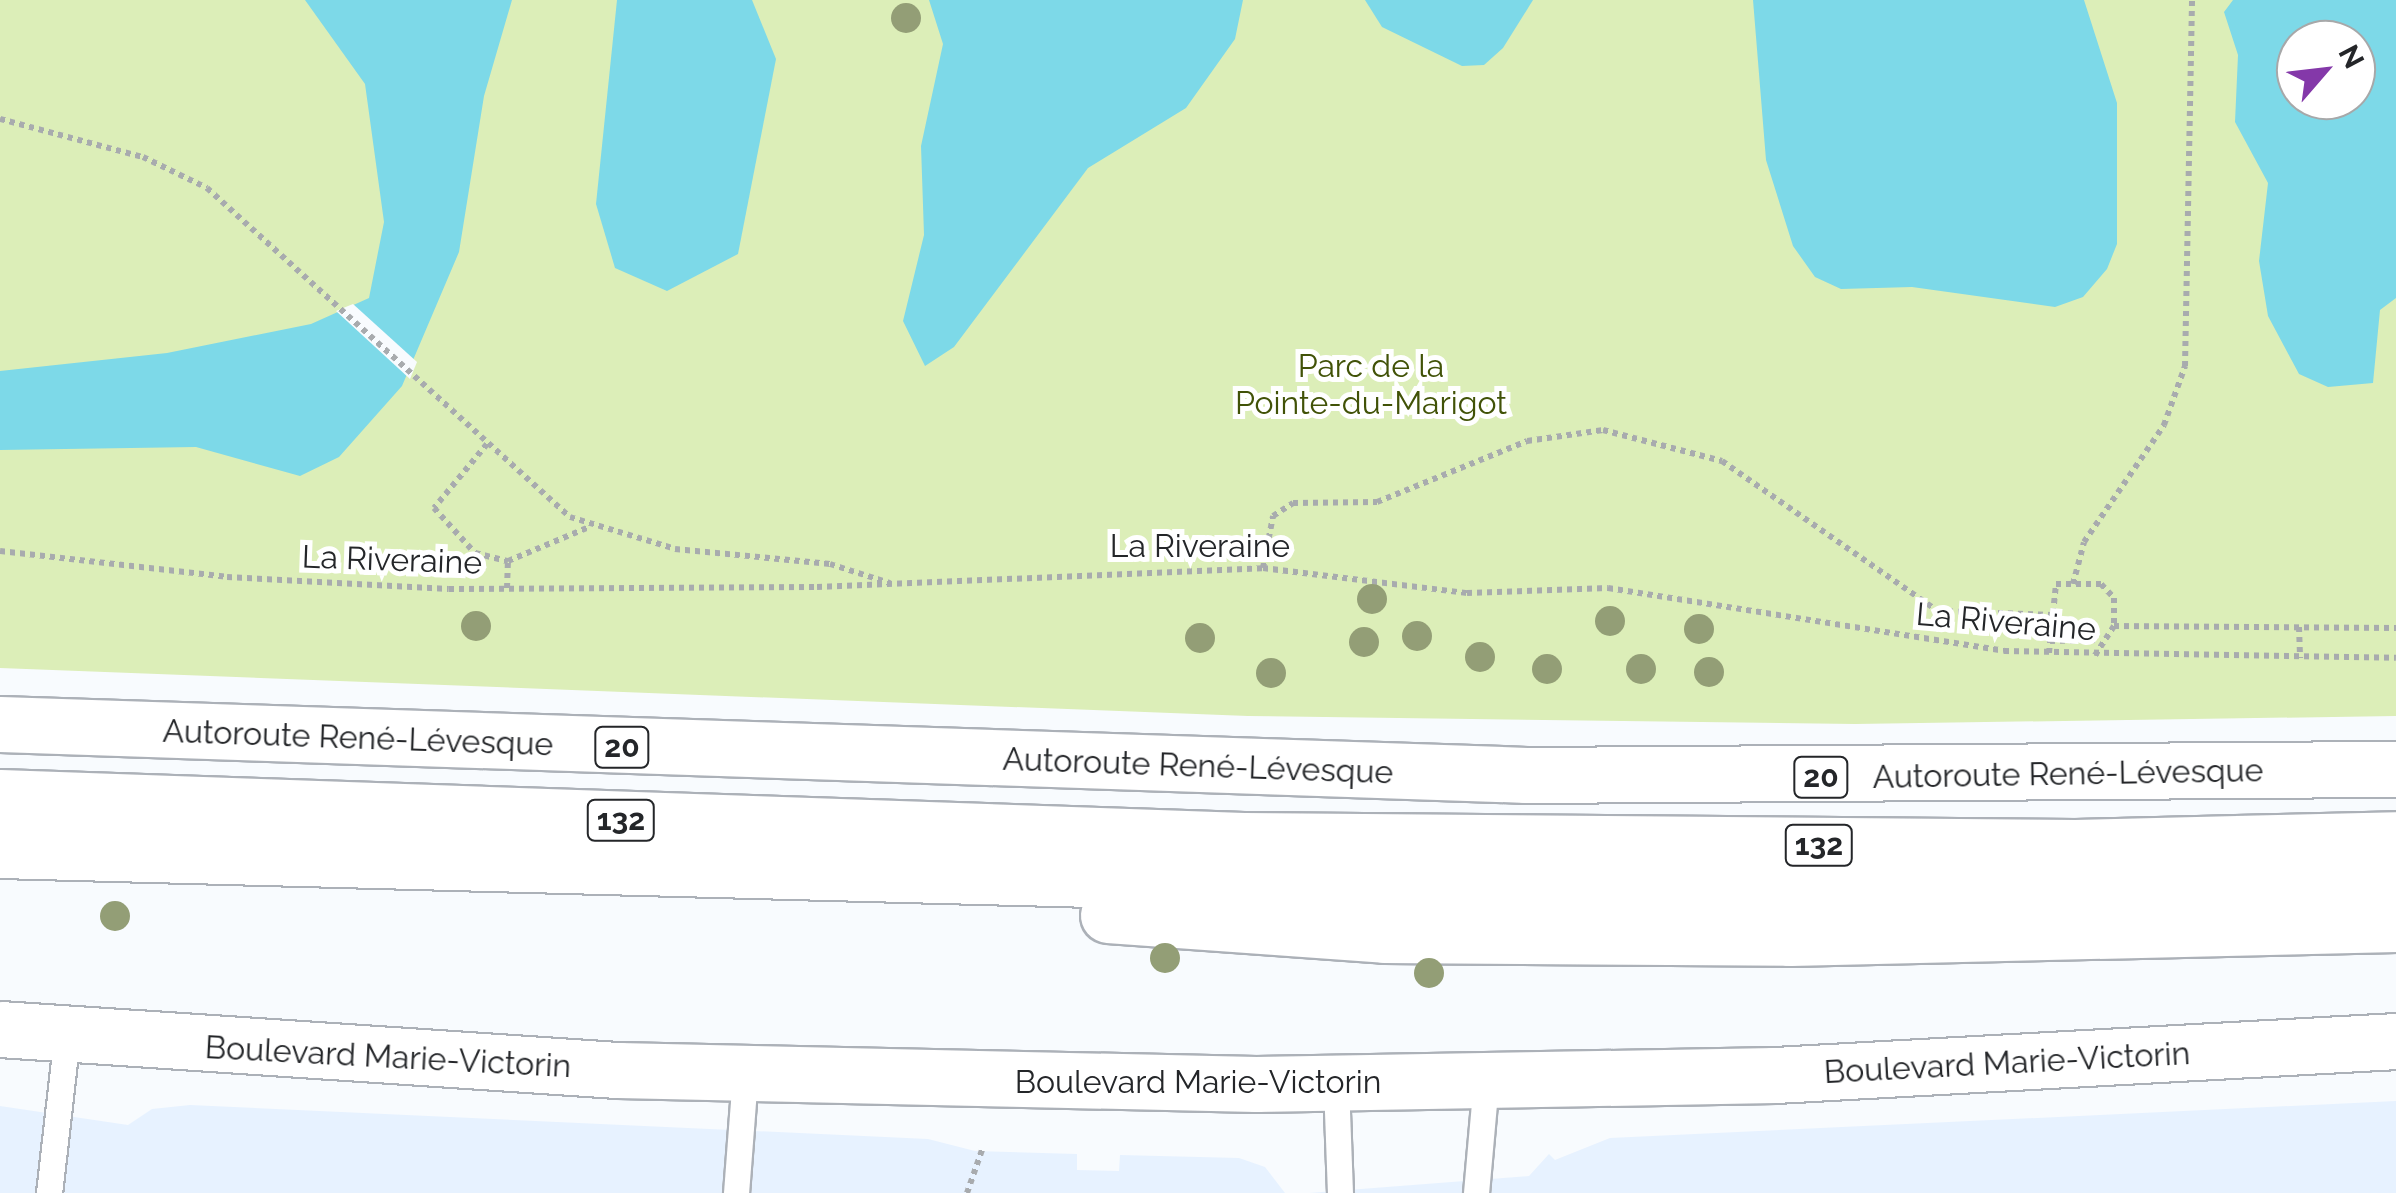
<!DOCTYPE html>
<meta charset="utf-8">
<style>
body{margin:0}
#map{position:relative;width:2396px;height:1193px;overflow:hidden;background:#f8fbfe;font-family:Raleway,sans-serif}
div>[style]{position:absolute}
.built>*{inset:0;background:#e7f2ff}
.green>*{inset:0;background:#dceeb8}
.water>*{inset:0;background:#7dd9e8}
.pier>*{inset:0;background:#f8fbfe}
.path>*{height:6px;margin-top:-3px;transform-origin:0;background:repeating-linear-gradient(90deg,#a8abae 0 5px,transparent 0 10px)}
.roads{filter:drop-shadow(2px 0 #acb1b8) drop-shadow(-2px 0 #acb1b8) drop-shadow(0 2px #acb1b8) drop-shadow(0 -2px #acb1b8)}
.service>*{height:25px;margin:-12.5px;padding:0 12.5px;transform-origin:12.5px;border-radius:12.5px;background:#fff}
.tertiary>*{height:55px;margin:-27.5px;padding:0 27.5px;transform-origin:27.5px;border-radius:27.5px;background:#fff}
.motorway>*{height:55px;margin:-27.5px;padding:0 27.5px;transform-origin:27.5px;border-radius:27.5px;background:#fff}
.trees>*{width:30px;height:30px;margin:-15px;border-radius:50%;background:#939e76}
span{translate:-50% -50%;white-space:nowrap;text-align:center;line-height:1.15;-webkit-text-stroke:10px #fff;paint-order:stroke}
.shield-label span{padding:2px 8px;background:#fff;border:2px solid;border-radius:8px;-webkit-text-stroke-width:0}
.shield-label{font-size:30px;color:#242629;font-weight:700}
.park-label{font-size:32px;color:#415207}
.street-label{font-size:32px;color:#242629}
.north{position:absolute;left:2276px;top:20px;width:100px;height:100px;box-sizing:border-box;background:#fff;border:2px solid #a7a8a9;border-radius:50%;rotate:62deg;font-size:28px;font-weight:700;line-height:40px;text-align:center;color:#242629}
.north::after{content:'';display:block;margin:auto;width:35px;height:45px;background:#8438a9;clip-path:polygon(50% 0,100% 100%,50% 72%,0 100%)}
</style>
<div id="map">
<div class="built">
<div style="clip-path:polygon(2396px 1101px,2396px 1193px,1309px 1193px,1529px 1176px,1549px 1154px,1555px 1160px,1610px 1138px)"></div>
<div style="clip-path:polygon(190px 1105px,928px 1139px,975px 1151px,1077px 1154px,1077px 1170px,1119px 1171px,1120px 1155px,1239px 1158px,1265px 1167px,1285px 1193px,0 1193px,0 1106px,128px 1125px,152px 1109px)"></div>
</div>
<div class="green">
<div style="clip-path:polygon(evenodd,0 0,2396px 0,2396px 716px,1855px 724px,1248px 716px,0 668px,0 0,2296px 40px,2356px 40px,2356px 100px,2296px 100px,2296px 40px)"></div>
</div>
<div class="water">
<div style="clip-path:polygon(305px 0,512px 0,484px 96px,459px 252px,402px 386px,339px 457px,300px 476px,196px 447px,0 450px,0 371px,167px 353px,311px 324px,369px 298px,384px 222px,365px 84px)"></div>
<div style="clip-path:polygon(617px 0,752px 0,776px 59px,738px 254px,667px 291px,615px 268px,596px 204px)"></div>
<div style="clip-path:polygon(929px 0,1243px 0,1235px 39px,1186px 108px,1088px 168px,954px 347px,925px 366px,903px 321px,924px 235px,921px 146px,943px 44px)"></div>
<div style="clip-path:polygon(1365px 0,1533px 0,1503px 48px,1484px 65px,1462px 66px,1382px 27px)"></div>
<div style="clip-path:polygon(1753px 0,2084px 0,2117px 103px,2117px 244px,2107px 269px,2083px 297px,2055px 307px,1912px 287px,1841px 289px,1815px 277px,1793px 246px,1766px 160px)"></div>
<div style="clip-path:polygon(evenodd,2233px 0,2396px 0,2396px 298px,2380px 310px,2373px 383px,2328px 387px,2299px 374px,2268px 316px,2259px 261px,2268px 183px,2235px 122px,2238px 55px,2224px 12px,2233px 0,2296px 40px,2356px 40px,2356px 100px,2296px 100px,2296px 40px)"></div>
</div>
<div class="pier">
<div style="clip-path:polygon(353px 304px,417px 362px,410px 379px,336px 311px)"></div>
</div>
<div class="path">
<div style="left:0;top:119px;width:148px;rotate:14.9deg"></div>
<div style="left:143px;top:157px;width:71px;rotate:25.8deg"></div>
<div style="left:207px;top:188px;width:490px;rotate:42.2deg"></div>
<div style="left:570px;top:517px;width:110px;rotate:16.9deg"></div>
<div style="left:675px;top:549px;width:156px;rotate:5.5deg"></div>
<div style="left:830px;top:564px;width:63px;rotate:17.6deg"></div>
<div style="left:487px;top:444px;width:83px;rotate:129.6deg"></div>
<div style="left:434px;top:508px;width:61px;rotate:47.7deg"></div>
<div style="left:475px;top:553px;width:34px;rotate:14deg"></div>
<div style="left:508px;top:561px;width:88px;rotate:-22.8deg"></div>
<div style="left:0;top:551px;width:228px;rotate:6.5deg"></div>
<div style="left:227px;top:577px;width:222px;rotate:3.1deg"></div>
<div style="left:449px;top:589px;width:368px;rotate:-0.3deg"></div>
<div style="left:817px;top:587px;width:446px;rotate:-2.4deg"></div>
<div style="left:1263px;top:568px;width:206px;rotate:7deg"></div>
<div style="left:1467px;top:593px;width:141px;rotate:-2deg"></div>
<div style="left:1608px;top:588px;width:401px;rotate:9deg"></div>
<div style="left:2004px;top:651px;width:392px;rotate:1deg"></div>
<div style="left:1263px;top:568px;width:53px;rotate:-79.1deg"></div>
<div style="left:1273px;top:516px;width:24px;rotate:-33deg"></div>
<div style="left:1293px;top:503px;width:84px;rotate:-0.7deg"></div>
<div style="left:1377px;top:502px;width:162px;rotate:-22.1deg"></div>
<div style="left:1527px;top:441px;width:77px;rotate:-8.2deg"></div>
<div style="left:1603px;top:430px;width:123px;rotate:14.6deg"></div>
<div style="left:1722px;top:461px;width:263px;rotate:34.8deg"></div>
<div style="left:1938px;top:611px;width:115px;rotate:2deg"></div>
<div style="left:2073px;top:584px;width:43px;rotate:-75.3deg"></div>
<div style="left:2084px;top:542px;width:142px;rotate:-55.6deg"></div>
<div style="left:2164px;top:425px;width:63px;rotate:-70.4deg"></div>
<div style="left:2185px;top:366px;width:366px;rotate:-88.9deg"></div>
<div style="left:507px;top:588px;width:27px;rotate:-88deg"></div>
<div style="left:2114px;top:626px;width:282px;rotate:0.4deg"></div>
<div style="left:2299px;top:627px;width:31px;rotate:88deg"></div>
<div style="left:2050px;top:641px;width:47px;rotate:-1.2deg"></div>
<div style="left:2049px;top:653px;width:69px;rotate:-84.2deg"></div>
<div style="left:2056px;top:584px;width:45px"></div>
<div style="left:2101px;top:584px;width:19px;rotate:47deg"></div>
<div style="left:2114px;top:598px;width:28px;rotate:90deg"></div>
<div style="left:2114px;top:626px;width:35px;rotate:123deg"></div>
<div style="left:967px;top:1193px;width:49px;rotate:-70.8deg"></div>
</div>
<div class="roads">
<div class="service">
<div style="left:1336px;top:1084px;width:109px;rotate:87.9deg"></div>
<div style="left:49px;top:1193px;width:160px;rotate:-83.5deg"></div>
<div style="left:736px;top:1193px;width:118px;rotate:-85.6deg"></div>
<div style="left:1476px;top:1193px;width:111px;rotate:-84.9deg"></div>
</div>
<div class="tertiary">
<div style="left:0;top:1029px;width:619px;rotate:3.8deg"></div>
<div style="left:618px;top:1070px;width:638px;rotate:1.26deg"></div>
<div style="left:1256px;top:1084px;width:519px;rotate:-0.99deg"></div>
<div style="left:1775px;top:1075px;width:622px;rotate:-3.13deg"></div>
</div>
<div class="motorway">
<div style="left:0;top:724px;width:1527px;rotate:1.91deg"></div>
<div style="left:1526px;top:775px;width:870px;rotate:-0.4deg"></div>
<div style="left:0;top:797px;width:1244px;rotate:1.98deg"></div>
<div style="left:1243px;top:840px;width:832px;rotate:0.48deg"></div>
<div style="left:2075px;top:847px;width:321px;rotate:-1.4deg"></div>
<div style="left:0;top:850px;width:1511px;rotate:1.52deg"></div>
<div style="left:1510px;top:890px;width:886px;rotate:-0.58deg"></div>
<div style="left:1108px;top:915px;width:277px;rotate:4.1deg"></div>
<div style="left:1384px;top:935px;width:406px;rotate:0.4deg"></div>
<div style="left:1790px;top:938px;width:606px;rotate:-1.32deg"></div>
</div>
</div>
<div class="trees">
<div style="left:906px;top:18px"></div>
<div style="left:1372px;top:599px"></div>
<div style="left:1610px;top:621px"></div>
<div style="left:476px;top:626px"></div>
<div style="left:1699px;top:629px"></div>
<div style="left:1417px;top:636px"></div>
<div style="left:1200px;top:638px"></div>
<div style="left:1364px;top:642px"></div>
<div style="left:1480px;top:657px"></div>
<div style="left:1547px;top:669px"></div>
<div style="left:1641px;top:669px"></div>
<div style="left:1709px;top:672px"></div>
<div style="left:1271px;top:673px"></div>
<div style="left:115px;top:916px"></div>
<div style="left:1165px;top:958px"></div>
<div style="left:1429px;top:973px"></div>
</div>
<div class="shield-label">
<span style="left:622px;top:747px">20</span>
<span style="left:1821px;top:777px">20</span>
<span style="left:621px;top:820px">132</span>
<span style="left:1819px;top:845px">132</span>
</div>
<div class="park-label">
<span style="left:1371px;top:385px">Parc de la<br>Pointe-du-Marigot</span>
</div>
<div class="street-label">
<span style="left:1200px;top:546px">La Riveraine</span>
<span style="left:392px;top:560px;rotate:2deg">La Riveraine</span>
<span style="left:2006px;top:622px;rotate:5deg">La Riveraine</span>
<span style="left:358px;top:738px;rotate:2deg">Autoroute René-Lévesque</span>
<span style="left:1198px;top:766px;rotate:2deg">Autoroute René-Lévesque</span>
<span style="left:2068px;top:774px;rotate:-1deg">Autoroute René-Lévesque</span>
<span style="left:388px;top:1057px;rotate:3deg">Boulevard Marie-Victorin</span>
<span style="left:2007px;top:1063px;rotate:-3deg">Boulevard Marie-Victorin</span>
<span style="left:1198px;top:1082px">Boulevard Marie-Victorin</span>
</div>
<div class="north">N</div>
</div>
